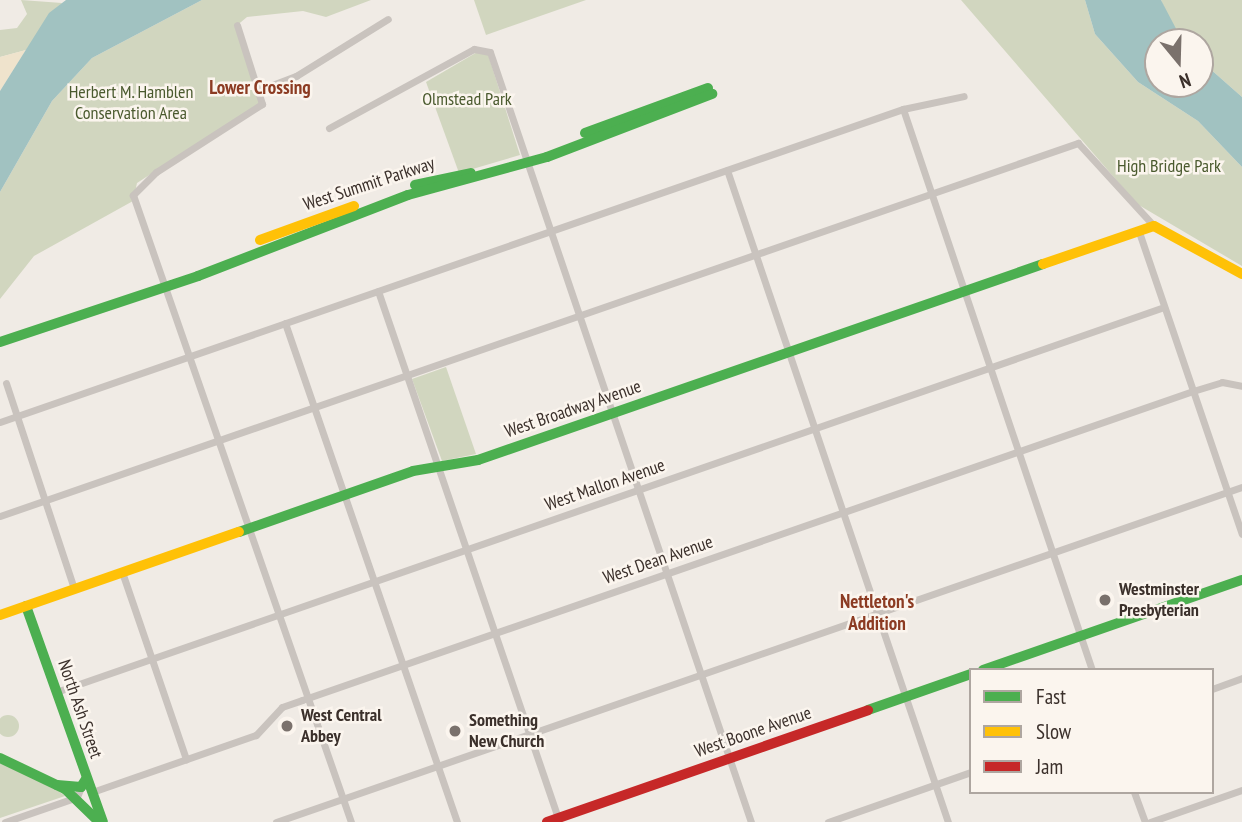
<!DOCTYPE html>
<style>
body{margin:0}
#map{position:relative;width:1242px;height:822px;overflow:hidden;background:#f0ebe5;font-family:"PT Sans Narrow",sans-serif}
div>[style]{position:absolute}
.green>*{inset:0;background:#d1d6bf}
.round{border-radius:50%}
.sand>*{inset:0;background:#efe3cc}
.water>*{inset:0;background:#a1c2c1}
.street>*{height:7px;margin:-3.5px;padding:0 3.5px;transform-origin:3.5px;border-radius:3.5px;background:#c9c3be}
.fast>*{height:10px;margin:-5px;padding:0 5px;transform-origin:5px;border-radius:5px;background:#4caf50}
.slow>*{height:10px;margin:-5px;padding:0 5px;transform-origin:5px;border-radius:5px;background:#ffc107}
.jam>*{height:10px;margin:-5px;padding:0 5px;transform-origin:5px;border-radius:5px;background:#c62828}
.dots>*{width:19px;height:19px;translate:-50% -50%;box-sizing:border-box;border:4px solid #fbf5ee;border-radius:50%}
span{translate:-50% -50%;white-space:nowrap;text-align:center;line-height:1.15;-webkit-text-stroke:5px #fbf5ee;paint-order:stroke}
.park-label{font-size:18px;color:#4a5a2e}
.street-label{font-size:18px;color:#3b302b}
.poi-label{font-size:18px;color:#3b302b;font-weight:700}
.left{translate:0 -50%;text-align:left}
.neighbourhood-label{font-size:19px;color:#8c3b22;font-weight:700}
.legend{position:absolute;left:969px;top:668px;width:245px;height:126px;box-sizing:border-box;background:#fbf5ee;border:2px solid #aea6a0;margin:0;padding:9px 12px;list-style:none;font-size:21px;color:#3b302b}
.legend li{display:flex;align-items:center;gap:14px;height:35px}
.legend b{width:35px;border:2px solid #aea6a0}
.north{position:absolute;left:1144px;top:28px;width:70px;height:70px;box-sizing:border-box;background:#fbf5ee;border:2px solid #aea6a0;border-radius:50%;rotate:161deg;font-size:19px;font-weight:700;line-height:28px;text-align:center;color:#3b302b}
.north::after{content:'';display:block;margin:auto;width:24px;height:32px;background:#7a716c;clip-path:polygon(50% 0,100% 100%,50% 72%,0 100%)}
</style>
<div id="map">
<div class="green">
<div style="clip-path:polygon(21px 0,62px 3px,26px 50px,0 57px,0 30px,17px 28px,27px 14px)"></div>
<div style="clip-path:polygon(202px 0,371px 0,326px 17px,303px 11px,247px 17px,235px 27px,260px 103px,137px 183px,133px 201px,34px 256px,0 299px,0 192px,52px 101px,92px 58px)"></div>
<div style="clip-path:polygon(474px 0,586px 0,486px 35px)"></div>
<div style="clip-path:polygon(961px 0,1085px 0,1095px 34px,1138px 82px,1198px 121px,1242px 167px,1242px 266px,1137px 204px)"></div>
<div style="clip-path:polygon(1161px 0,1242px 0,1242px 97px,1200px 60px,1200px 42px,1183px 42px,1176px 35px)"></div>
<div style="clip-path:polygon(479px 51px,488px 54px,520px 155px,459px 173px,426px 82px)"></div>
<div style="clip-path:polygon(446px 367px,476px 454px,442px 461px,412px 379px)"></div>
<div class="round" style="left:-3px;top:715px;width:22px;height:22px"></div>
<div style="clip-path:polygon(0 763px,55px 788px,65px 796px,0 818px)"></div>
</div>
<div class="sand">
<div style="clip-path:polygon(26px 50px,0 91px,0 57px)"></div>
</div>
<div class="water">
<div style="clip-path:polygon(66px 0,202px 0,92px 58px,52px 101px,0 192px,0 91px,49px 13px)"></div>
<div style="clip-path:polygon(1085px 0,1161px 0,1183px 42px,1158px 42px,1158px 84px,1200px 84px,1200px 60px,1242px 97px,1242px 167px,1198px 121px,1138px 82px,1095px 34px)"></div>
</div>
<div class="street">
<div style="left:237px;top:25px;width:83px;rotate:72.4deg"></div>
<div style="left:262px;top:104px;width:126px;rotate:147.3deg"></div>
<div style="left:156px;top:172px;width:33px;rotate:135deg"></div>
<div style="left:133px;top:195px;width:664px;rotate:70.83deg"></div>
<div style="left:259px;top:90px;width:40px;rotate:-21deg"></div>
<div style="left:296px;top:76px;width:108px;rotate:-31.8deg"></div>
<div style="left:903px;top:109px;width:592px;rotate:71.38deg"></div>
<div style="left:329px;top:128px;width:165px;rotate:-28.6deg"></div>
<div style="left:474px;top:49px;width:16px;rotate:11deg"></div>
<div style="left:490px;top:52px;width:813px;rotate:71.28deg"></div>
<div style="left:727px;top:170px;width:688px;rotate:71.28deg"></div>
<div style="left:1139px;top:232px;width:319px;rotate:71.2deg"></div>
<div style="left:378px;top:291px;width:557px;rotate:71.14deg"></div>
<div style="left:285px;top:323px;width:528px;rotate:70.98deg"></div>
<div style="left:6px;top:383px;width:217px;rotate:71.7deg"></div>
<div style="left:0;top:422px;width:956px;rotate:-19.12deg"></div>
<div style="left:903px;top:109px;width:62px;rotate:-12deg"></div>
<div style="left:0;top:516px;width:1141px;rotate:-19.09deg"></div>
<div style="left:1078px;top:143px;width:113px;rotate:47.5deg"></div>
<div style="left:122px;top:572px;width:198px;rotate:71.1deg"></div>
<div style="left:1212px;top:689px;width:32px;rotate:-20deg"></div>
<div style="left:56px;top:692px;width:1173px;rotate:-19.16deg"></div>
<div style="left:95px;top:791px;width:170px;rotate:-19.2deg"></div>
<div style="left:256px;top:735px;width:38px;rotate:-47deg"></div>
<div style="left:282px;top:707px;width:21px;rotate:-19deg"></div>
<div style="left:302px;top:700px;width:943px;rotate:-19.13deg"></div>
<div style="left:1193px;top:391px;width:30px;rotate:-17deg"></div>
<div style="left:1222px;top:382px;width:20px;rotate:11deg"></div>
<div style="left:1134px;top:792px;width:32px;rotate:70deg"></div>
<div style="left:5px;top:822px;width:76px;rotate:-19.1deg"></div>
<div style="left:77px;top:797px;width:11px;rotate:-68deg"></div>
<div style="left:276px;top:822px;width:1022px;rotate:-19.13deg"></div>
<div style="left:828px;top:822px;width:151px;rotate:-19.3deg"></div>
<div style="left:1150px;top:822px;width:97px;rotate:-19.2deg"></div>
</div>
<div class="fast">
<div style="left:585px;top:133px;width:131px;rotate:-20.1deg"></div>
<div style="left:415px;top:185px;width:57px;rotate:-12.1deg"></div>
<div style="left:0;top:342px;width:209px;rotate:-18.4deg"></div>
<div style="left:198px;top:276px;width:225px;rotate:-21.1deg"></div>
<div style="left:408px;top:195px;width:144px;rotate:-15.3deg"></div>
<div style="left:547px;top:157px;width:177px;rotate:-20.9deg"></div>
<div style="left:239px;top:532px;width:184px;rotate:-19.3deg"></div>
<div style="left:413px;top:471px;width:66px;rotate:-9.6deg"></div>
<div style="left:478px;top:460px;width:598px;rotate:-19.13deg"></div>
<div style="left:26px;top:606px;width:229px;rotate:70.4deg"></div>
<div style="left:983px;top:670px;width:274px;rotate:-19.2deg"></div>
<div style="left:868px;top:710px;width:109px;rotate:-19.3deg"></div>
<div style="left:0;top:758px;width:72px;rotate:25.5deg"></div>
<div style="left:65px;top:789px;width:47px;rotate:44.1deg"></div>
<div style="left:57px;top:785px;width:24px;rotate:5deg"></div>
<div style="left:81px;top:787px;width:9px;rotate:-58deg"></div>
</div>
<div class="slow">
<div style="left:260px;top:240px;width:100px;rotate:-19.9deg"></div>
<div style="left:1043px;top:264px;width:117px;rotate:-18.9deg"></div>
<div style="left:1154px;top:226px;width:100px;rotate:28.6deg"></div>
<div style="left:0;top:615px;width:253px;rotate:-19.2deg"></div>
</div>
<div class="jam">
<div style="left:547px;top:822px;width:340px;rotate:-19.2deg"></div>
</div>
<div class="dots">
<div style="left:1105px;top:600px;background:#7a716c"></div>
<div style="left:287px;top:726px;background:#7a716c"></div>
<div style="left:455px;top:731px;background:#7a716c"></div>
</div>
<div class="park-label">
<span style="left:131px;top:103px">Herbert M. Hamblen<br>Conservation Area</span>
<span style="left:467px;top:99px">Olmstead Park</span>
<span style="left:1169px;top:166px">High Bridge Park</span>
</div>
<div class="street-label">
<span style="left:369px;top:184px;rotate:-18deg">West Summit Parkway</span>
<span style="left:573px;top:409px;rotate:-19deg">West Broadway Avenue</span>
<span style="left:605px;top:485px;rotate:-19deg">West Mallon Avenue</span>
<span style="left:658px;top:560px;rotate:-19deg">West Dean Avenue</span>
<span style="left:80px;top:709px;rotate:71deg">North Ash Street</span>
<span style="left:753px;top:732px;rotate:-19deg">West Boone Avenue</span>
</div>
<div class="poi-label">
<span class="left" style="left:1119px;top:600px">Westminster<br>Presbyterian</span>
<span class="left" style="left:301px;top:726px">West Central<br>Abbey</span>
<span class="left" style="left:469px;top:731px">Something<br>New Church</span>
</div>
<div class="neighbourhood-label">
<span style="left:260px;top:88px">Lower Crossing</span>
<span style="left:877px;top:613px">Nettleton's<br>Addition</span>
</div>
<ul class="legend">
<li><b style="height:9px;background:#4caf50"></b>Fast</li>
<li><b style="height:9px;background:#ffc107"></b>Slow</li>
<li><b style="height:9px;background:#c62828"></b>Jam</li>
</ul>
<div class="north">N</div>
</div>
